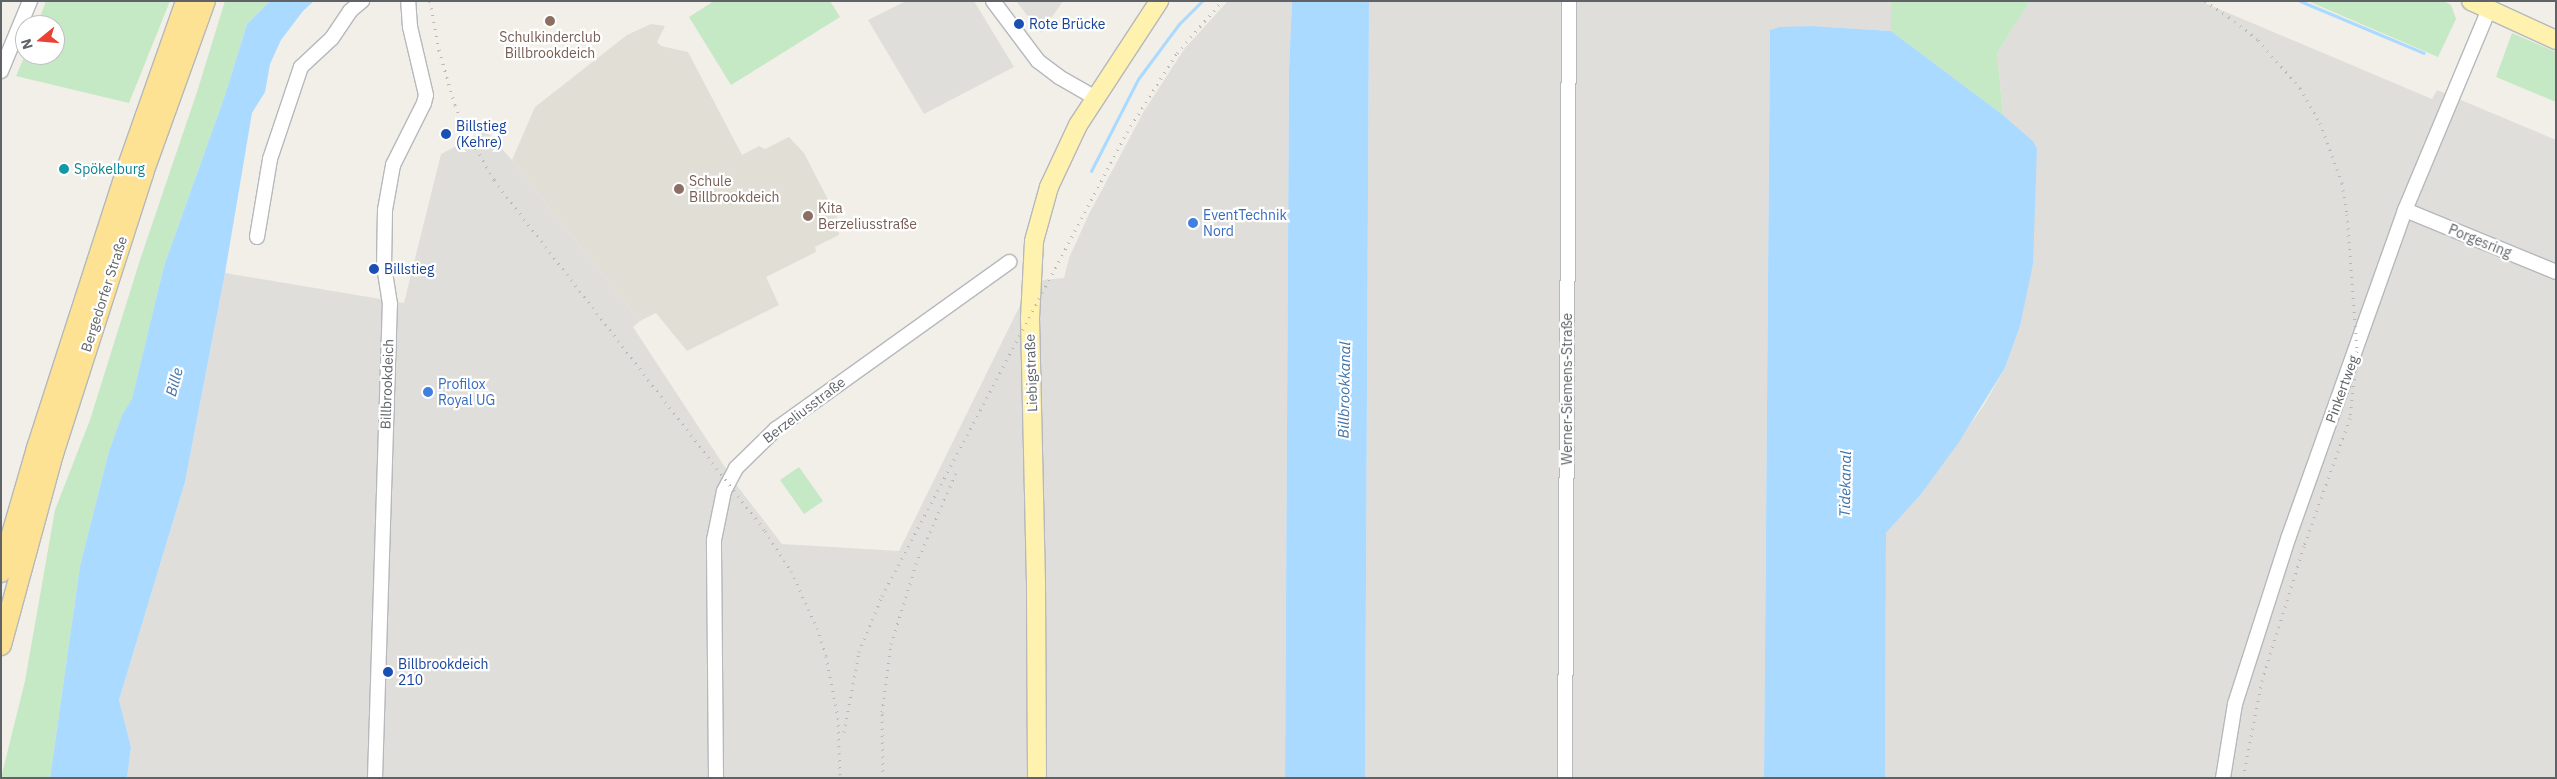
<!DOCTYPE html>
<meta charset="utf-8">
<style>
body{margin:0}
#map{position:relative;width:2557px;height:779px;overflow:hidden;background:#f1efe8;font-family:"IBM Plex Sans",sans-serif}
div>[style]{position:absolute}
.industrial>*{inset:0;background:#e0deda}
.education>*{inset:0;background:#e1ded6}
.green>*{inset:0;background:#c5e8c5}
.water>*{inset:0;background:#aadaff}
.stream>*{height:3px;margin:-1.5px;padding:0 1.5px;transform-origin:1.5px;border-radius:1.5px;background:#aadaff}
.roads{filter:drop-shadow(1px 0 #b5b8bc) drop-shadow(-1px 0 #b5b8bc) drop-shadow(0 1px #b5b8bc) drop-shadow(0 -1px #b5b8bc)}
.minor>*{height:14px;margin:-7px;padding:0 7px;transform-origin:7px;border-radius:7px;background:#fff}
.major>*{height:18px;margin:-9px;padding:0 9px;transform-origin:9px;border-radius:9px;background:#fff2af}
.highway>*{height:20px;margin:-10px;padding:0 10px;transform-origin:10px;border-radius:10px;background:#fde293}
.rail>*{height:3px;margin-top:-1.5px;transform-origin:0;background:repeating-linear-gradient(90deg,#b6b7b8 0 1px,transparent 0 7px)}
.dots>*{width:14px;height:14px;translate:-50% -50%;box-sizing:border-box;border:2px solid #fff;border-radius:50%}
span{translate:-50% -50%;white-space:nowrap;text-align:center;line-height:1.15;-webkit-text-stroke:4.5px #fff;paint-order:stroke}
.transit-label{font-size:14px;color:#164399}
.left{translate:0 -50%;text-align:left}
.education-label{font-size:14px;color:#785e54}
.culture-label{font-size:14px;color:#0d838f}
.shop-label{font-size:14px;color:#366cbe}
.street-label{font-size:14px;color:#5f6368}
.water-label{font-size:15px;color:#4174aa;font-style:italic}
.frame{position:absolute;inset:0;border:2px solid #5f6368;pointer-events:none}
.north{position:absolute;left:15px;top:15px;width:50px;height:50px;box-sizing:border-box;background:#fff;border:1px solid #bfc1c3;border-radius:50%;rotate:253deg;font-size:14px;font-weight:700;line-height:20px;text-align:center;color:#5f6368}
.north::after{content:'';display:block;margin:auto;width:18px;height:22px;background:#ea4335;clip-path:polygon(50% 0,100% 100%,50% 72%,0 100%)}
</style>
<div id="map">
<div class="industrial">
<div style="clip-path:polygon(906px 1px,974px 1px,1014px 67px,924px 114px,868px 20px)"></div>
<div style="clip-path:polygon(1016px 1px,1063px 1px,1041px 33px)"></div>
<div style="clip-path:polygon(1228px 1px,1292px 1px,1289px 70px,1285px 778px,127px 778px,131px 747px,119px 700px,185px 482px,225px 273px,404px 303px,441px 154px,486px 131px,512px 160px,640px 321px,633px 327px,738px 487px,782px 544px,899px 551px,1032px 281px,1064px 278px,1069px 258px,1089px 214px,1144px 111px,1185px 48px)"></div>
<div style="clip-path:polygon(1369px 1px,1891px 1px,1891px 31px,1812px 26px,1770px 30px,1764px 778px,1365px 778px)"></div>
<div style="clip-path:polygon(2030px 1px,2200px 1px,2432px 99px,2437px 90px,2556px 140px,2556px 778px,1885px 778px,1886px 533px,1922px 493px,1984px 405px,2005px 368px,2020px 326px,2037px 149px,2034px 142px,2003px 115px,1997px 53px)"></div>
</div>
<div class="education">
<div style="clip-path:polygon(651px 24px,665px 26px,657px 42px,661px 46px,688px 52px,742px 155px,759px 146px,765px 149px,789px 137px,804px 153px,837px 217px,839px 235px,815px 247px,816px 252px,766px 277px,779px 305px,687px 351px,656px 313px,640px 321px,512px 160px,535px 107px,627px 35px)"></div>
</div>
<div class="green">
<div style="clip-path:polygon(46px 1px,170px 1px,129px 103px,16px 76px,25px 55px,55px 55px,55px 25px,37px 25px)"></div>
<div style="clip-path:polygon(225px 1px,270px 1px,247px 24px,225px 95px,164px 266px,132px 400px,122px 415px,109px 451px,80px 566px,50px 778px,1px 778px,25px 681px,55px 510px,90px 420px,139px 263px,197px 92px)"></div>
<div style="clip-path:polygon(714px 1px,830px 1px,840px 17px,731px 85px,689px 17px)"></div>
<div style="clip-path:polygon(1891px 1px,2030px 1px,1997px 53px,2003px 115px,1891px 31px)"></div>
<div style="clip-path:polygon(2308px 1px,2444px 1px,2451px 5px,2456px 19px,2438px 57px)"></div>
<div style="clip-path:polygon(2512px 33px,2556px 52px,2556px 102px,2496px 77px)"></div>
<div style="clip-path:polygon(799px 467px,823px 501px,804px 514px,780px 480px)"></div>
</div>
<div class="water">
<div style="clip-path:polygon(270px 1px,314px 1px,303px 11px,281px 40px,270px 64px,265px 92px,252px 113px,225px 273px,185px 482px,119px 700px,131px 747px,127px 778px,50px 778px,80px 566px,109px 451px,122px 415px,132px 399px,164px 266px,225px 95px,247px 24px)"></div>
<div style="clip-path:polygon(1292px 1px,1369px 1px,1365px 778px,1285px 778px,1289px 70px)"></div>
<div style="clip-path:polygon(1812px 26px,1891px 31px,2003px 115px,2034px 142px,2037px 149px,2033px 264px,2020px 326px,2005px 368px,1959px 442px,1922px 493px,1886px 533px,1885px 778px,1764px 778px,1770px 30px,1780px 27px)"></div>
</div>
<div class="stream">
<div style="left:2300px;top:1px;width:134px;rotate:22.8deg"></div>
<div style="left:1091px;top:171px;width:103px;rotate:-62.9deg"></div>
<div style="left:1138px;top:79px;width:69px;rotate:-53.3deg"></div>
<div style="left:1179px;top:24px;width:33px;rotate:-45deg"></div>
</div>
<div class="roads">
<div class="minor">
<div style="left:993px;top:1px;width:75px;rotate:53.1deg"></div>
<div style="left:1038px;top:61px;width:26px;rotate:37deg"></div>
<div style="left:1059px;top:77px;width:40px;rotate:29.7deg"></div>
<div style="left:1px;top:71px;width:76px;rotate:-67.5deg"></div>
<div style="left:2405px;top:210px;width:163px;rotate:22.3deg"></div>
<div style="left:257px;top:237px;width:79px;rotate:-80.5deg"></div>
<div style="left:270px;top:159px;width:97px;rotate:-71.4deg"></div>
<div style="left:301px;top:67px;width:42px;rotate:-43.1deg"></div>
<div style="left:332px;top:38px;width:32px;rotate:-56deg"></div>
<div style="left:350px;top:11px;width:16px;rotate:-40deg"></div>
<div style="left:375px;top:778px;width:474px;rotate:-88.2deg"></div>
<div style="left:390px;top:304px;width:37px;rotate:-99deg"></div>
<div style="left:384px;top:267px;width:57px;rotate:-89deg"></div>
<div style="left:385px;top:210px;width:46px;rotate:-79.9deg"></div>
<div style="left:393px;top:165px;width:69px;rotate:-63.4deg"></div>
<div style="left:424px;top:103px;width:8px;rotate:-76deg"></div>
<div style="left:426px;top:95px;width:70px;rotate:-103.2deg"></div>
<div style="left:410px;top:27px;width:26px;rotate:-94deg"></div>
<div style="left:716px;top:778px;width:238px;rotate:-90.5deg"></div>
<div style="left:714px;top:540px;width:50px;rotate:-78.5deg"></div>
<div style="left:724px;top:491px;width:26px;rotate:-62deg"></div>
<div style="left:736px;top:468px;width:56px;rotate:-44.3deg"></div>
<div style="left:776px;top:429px;width:287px;rotate:-35.6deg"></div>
<div style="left:1565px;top:778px;width:777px;rotate:-89.71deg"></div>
<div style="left:2223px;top:778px;width:75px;rotate:-80.8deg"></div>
<div style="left:2235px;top:704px;width:176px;rotate:-72.2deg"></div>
<div style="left:2289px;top:536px;width:346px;rotate:-70.4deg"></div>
<div style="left:2405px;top:210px;width:218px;rotate:-67.3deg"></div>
</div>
<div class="major">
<div style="left:2471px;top:1px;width:94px;rotate:24.6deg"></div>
<div style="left:1037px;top:778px;width:195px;rotate:-90.3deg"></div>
<div style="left:1036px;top:583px;width:265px;rotate:-91.3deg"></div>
<div style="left:1030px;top:318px;width:77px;rotate:-87deg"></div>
<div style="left:1034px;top:241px;width:56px;rotate:-74.5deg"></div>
<div style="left:1049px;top:187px;width:68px;rotate:-64.9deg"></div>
<div style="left:1078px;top:125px;width:148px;rotate:-56.8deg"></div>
</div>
<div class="highway">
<div style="left:1px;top:572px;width:129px;rotate:-73.8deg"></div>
<div style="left:37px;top:448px;width:293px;rotate:-72.1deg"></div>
<div style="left:127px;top:169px;width:178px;rotate:-70.6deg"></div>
<div style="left:1px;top:645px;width:198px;rotate:-74.8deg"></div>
<div style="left:53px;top:454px;width:295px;rotate:-72.2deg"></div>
<div style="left:143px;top:173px;width:183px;rotate:-70.2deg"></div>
</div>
</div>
<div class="rail">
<div style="left:430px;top:1px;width:50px;rotate:79.6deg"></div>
<div style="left:439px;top:50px;width:57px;rotate:73.8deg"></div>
<div style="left:455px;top:105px;width:34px;rotate:66deg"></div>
<div style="left:469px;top:136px;width:51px;rotate:60.4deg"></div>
<div style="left:494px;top:180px;width:443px;rotate:52.3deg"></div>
<div style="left:765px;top:531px;width:48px;rotate:57deg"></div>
<div style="left:791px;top:571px;width:63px;rotate:65.5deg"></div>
<div style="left:817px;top:628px;width:29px;rotate:72deg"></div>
<div style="left:826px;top:656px;width:63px;rotate:79deg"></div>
<div style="left:838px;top:718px;width:60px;rotate:88.1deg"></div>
<div style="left:2205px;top:1px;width:29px;rotate:34deg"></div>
<div style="left:2229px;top:17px;width:37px;rotate:38deg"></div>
<div style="left:2258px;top:40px;width:64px;rotate:48.8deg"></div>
<div style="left:2300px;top:88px;width:40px;rotate:60.3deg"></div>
<div style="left:2320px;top:123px;width:64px;rotate:69.9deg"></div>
<div style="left:2342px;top:183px;width:31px;rotate:81deg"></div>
<div style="left:2347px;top:214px;width:137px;rotate:85.8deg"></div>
<div style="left:2357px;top:351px;width:67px;rotate:96deg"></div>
<div style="left:2350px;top:418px;width:136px;rotate:109.8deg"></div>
<div style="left:2304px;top:546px;width:140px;rotate:107.4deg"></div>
<div style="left:2262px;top:680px;width:100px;rotate:101deg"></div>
<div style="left:844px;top:732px;width:81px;rotate:-79.4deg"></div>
<div style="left:859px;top:652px;width:61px;rotate:-67.7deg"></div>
<div style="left:882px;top:596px;width:525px;rotate:-62.17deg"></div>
<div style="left:1127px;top:132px;width:93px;rotate:-57.7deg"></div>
<div style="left:1177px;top:53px;width:69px;rotate:-49.1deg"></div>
<div style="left:883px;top:778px;width:66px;rotate:-90.9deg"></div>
<div style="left:882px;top:712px;width:69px;rotate:-82.5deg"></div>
<div style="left:891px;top:644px;width:84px;rotate:-72.6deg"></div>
<div style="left:916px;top:564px;width:105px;rotate:-66.4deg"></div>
</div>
<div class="dots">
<div style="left:550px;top:21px;background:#8d6e63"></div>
<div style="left:1019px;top:24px;background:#1a4fb4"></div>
<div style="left:446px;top:134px;background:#1a4fb4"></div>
<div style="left:64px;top:169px;background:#0f9aa8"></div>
<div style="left:679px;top:189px;background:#8d6e63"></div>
<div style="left:808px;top:216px;background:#8d6e63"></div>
<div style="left:1193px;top:223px;background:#3f7fe0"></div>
<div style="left:374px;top:269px;background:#1a4fb4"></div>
<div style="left:428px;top:392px;background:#3f7fe0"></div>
<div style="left:388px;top:672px;background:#1a4fb4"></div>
</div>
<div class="transit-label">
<span class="left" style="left:1029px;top:24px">Rote Brücke</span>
<span class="left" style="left:456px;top:134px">Billstieg<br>(Kehre)</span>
<span class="left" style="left:384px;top:269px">Billstieg</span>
<span class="left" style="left:398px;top:672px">Billbrookdeich<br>210</span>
</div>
<div class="education-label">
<span style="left:550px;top:45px">Schulkinderclub<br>Billbrookdeich</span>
<span class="left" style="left:689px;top:189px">Schule<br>Billbrookdeich</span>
<span class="left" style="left:818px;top:216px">Kita<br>Berzeliusstraße</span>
</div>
<div class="culture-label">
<span class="left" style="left:74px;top:169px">Spökelburg</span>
</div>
<div class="shop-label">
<span class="left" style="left:1203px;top:223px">EventTechnik<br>Nord</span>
<span class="left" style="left:438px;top:392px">Profilox<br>Royal UG</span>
</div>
<div class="street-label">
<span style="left:2480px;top:241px;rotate:22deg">Porgesring</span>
<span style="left:104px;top:294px;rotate:-72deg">Bergedorfer Straße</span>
<span style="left:1031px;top:373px;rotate:-92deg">Liebigstraße</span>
<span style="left:387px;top:384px;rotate:-88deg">Billbrookdeich</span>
<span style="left:1567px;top:389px;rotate:-90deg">Werner-Siemens-Straße</span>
<span style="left:2342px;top:389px;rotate:-70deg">Pinkertweg</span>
<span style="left:804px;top:410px;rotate:-37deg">Berzeliusstraße</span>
</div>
<div class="water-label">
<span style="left:174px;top:382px;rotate:-75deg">Bille</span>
<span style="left:1344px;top:390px;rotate:-89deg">Billbrookkanal</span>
<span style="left:1845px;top:484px;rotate:-89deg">Tidekanal</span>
</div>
<div class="frame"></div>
<div class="north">N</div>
</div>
